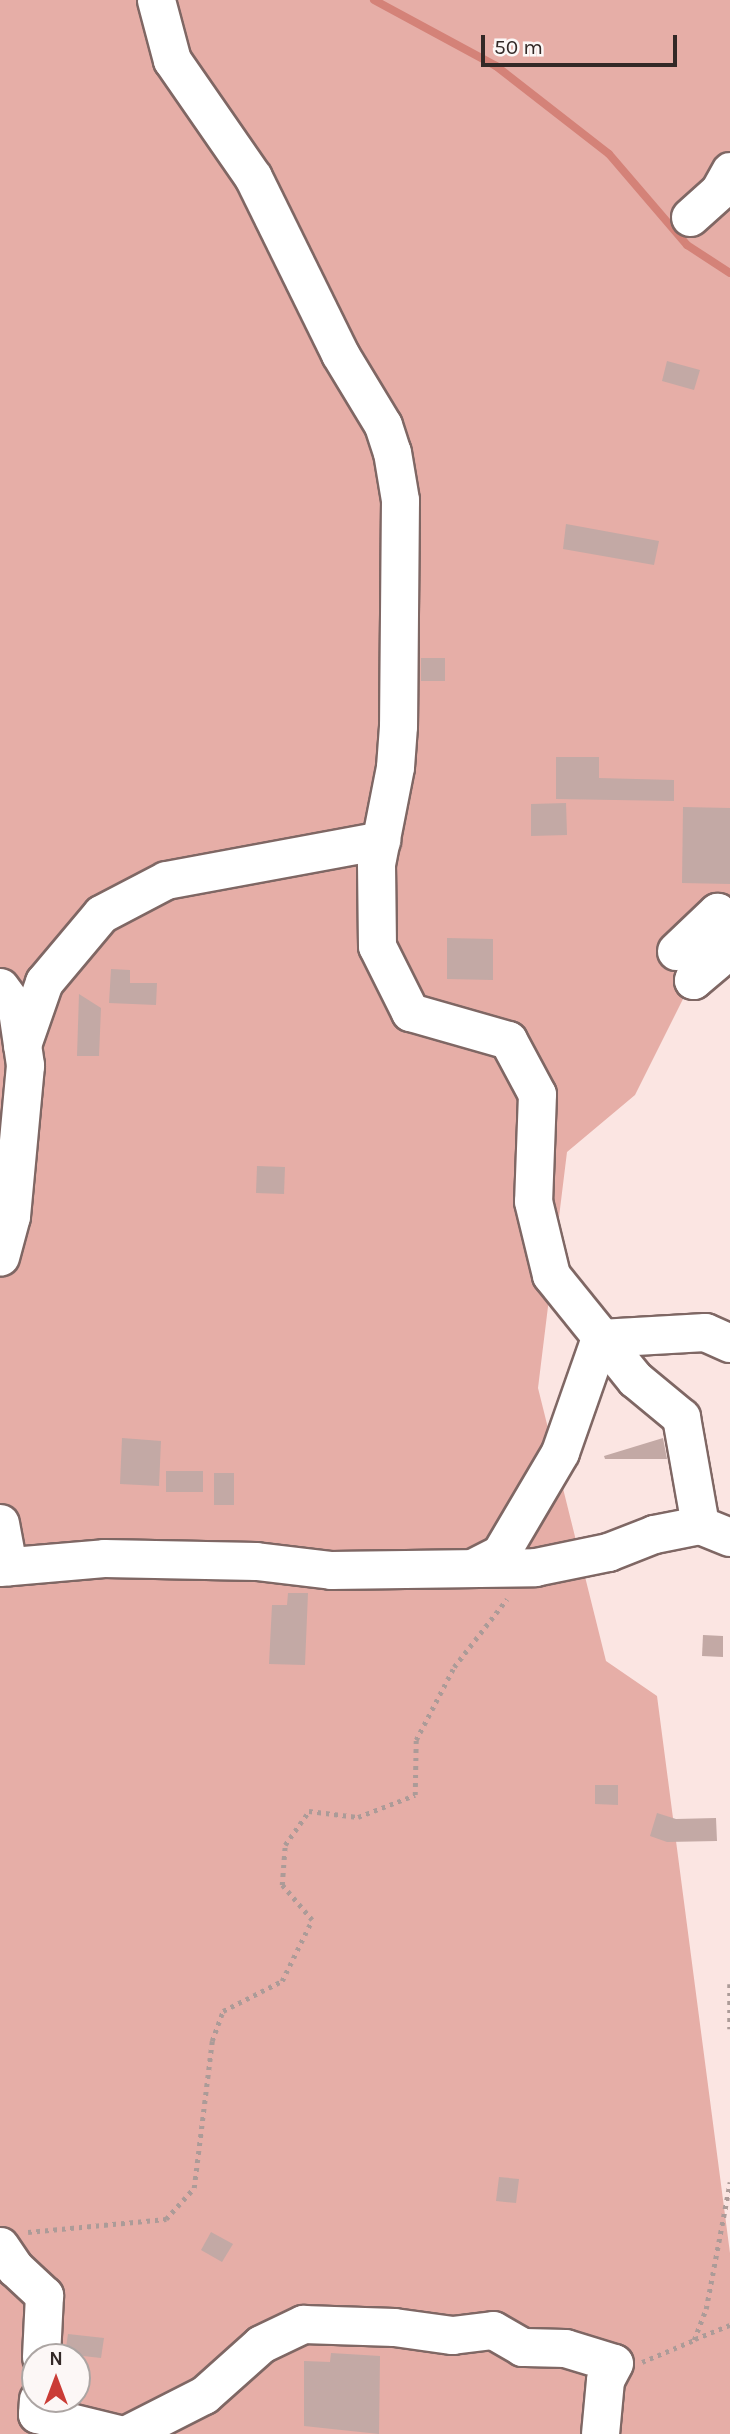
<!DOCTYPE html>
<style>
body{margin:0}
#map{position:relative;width:730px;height:2434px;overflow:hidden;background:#fbe5e2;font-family:Karla,sans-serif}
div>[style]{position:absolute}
.green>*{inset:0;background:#e6aea7}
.stream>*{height:8px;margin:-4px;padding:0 4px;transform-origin:4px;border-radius:4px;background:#d48278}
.building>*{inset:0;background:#c3a9a5}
.path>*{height:4.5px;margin-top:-2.25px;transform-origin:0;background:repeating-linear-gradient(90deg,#ac9b98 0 3.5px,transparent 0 8.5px)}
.roads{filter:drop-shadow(2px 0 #7f6764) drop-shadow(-2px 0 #7f6764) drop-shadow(0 2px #7f6764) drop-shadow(0 -2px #7f6764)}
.minor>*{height:37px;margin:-18.5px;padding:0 18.5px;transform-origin:18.5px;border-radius:18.5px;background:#fff}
span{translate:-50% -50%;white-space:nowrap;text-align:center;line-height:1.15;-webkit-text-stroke:7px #fcf7f6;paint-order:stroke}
.north{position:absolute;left:21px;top:2343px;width:70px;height:70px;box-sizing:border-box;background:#fcf7f6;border:2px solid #aca5a3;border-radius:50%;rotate:0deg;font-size:19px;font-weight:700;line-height:28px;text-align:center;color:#332927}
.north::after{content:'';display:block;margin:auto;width:24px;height:32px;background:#ca3c36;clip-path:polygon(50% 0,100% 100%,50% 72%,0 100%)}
.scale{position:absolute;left:481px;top:35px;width:196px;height:32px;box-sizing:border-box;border:4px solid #332927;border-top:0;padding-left:9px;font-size:21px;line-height:24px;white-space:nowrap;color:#332927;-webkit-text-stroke:5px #fcf7f6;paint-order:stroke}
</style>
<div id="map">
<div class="green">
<div style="clip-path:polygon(evenodd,0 0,730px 0,730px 905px,635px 1095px,567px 1152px,538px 1388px,606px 1661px,657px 1696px,730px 2253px,730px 2434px,0 2434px,0 0,35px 2357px,77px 2357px,77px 2399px,35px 2399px,35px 2357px)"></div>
</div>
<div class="stream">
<div style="left:374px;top:0;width:139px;rotate:28.4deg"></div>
<div style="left:496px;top:66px;width:143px;rotate:37.9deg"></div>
<div style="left:609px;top:154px;width:120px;rotate:49.4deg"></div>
<div style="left:687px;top:245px;width:51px;rotate:33.1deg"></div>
</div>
<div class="building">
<div style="clip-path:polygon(667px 361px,700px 370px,694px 390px,662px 381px)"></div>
<div style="clip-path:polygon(566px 524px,659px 541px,654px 565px,563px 549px)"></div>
<div style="clip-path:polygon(421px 658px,445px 658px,445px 681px,421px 681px)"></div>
<div style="clip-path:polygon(556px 757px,599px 757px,599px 778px,674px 780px,674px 801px,556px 799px)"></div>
<div style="clip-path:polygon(566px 803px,567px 835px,531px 836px,531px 804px)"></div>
<div style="clip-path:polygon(683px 807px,730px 808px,730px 884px,682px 883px)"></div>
<div style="clip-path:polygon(447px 938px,493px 939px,493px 980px,447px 979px)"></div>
<div style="clip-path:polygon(111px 969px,130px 970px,130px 983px,157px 983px,156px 1005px,109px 1003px)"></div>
<div style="clip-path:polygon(79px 994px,101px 1008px,99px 1056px,77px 1056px)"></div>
<div style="clip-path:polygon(257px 1166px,285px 1167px,284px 1194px,256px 1193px)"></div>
<div style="clip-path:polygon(122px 1438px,161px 1441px,159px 1486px,120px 1484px)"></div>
<div style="clip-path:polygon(663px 1438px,667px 1459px,605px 1459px,604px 1456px)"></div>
<div style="clip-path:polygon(166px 1471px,203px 1471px,203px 1492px,166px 1492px)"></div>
<div style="clip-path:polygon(214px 1473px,234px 1473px,234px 1505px,214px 1505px)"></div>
<div style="clip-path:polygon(288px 1593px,308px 1593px,305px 1665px,269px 1664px,272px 1605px,287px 1605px)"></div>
<div style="clip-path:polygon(703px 1635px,723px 1636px,723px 1657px,702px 1656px)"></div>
<div style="clip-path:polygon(595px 1785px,618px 1785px,618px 1805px,595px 1804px)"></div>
<div style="clip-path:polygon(657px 1813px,676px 1819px,716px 1818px,717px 1841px,667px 1842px,650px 1836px)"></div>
<div style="clip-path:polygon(499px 2177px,519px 2179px,516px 2203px,496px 2201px)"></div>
<div style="clip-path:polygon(211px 2232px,233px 2244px,222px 2262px,201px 2250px)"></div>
<div style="clip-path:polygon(68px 2334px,104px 2338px,101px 2358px,65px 2354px)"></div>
<div style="clip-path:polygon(331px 2353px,380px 2356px,379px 2434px,304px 2426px,304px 2361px,330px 2362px)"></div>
</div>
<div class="path">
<div style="left:730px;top:1984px;width:45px;rotate:90deg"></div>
<div style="left:28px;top:2232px;width:139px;rotate:-5.4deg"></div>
<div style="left:166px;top:2219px;width:42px;rotate:-47.9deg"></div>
<div style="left:194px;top:2188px;width:148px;rotate:-83deg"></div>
<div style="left:212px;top:2041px;width:32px;rotate:-70deg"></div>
<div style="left:223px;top:2011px;width:66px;rotate:-27deg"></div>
<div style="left:282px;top:1981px;width:68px;rotate:-63.8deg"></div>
<div style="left:312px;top:1920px;width:46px;rotate:-130.6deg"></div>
<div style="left:282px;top:1885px;width:40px;rotate:-85.7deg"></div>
<div style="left:285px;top:1845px;width:42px;rotate:-54.8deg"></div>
<div style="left:309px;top:1811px;width:49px;rotate:7deg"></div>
<div style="left:358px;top:1817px;width:61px;rotate:-21.1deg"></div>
<div style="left:415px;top:1795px;width:55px;rotate:-89deg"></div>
<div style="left:416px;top:1740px;width:82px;rotate:-62.5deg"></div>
<div style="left:454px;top:1667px;width:86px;rotate:-52.1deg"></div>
<div style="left:695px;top:2339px;width:38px;rotate:-22deg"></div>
<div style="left:642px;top:2362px;width:56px;rotate:-22.9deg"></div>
<div style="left:694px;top:2340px;width:33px;rotate:-69deg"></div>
<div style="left:706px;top:2309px;width:129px;rotate:-79.3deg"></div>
</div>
<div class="roads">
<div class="minor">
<div style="left:156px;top:0;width:62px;rotate:75.1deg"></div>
<div style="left:172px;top:60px;width:142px;rotate:55.3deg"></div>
<div style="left:253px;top:177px;width:197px;rotate:63.8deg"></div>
<div style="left:340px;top:354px;width:83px;rotate:58.8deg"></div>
<div style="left:383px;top:425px;width:28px;rotate:72deg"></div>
<div style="left:392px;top:452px;width:49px;rotate:80.5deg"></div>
<div style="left:400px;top:500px;width:226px;rotate:90.5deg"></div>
<div style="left:398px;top:726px;width:41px;rotate:94.2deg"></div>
<div style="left:395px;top:767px;width:99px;rotate:101.1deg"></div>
<div style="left:376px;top:864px;width:82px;rotate:89.3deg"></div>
<div style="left:377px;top:946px;width:74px;rotate:63.4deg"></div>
<div style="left:410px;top:1012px;width:102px;rotate:15.9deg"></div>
<div style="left:508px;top:1040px;width:61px;rotate:61.8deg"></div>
<div style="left:537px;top:1094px;width:107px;rotate:92.1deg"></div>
<div style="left:533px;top:1201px;width:76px;rotate:76.3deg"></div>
<div style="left:551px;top:1275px;width:134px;rotate:51.1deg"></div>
<div style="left:635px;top:1379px;width:60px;rotate:39.6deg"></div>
<div style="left:681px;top:1417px;width:110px;rotate:80deg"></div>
<div style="left:690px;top:217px;width:39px;rotate:-42deg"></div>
<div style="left:719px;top:191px;width:23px;rotate:-61deg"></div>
<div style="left:676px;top:951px;width:57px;rotate:-43.6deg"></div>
<div style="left:717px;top:912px;width:72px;rotate:109.4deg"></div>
<div style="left:693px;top:980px;width:48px;rotate:-40deg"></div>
<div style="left:0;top:987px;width:29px;rotate:54deg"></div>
<div style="left:17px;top:1010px;width:56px;rotate:81.7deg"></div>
<div style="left:25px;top:1065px;width:152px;rotate:95.3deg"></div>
<div style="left:11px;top:1216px;width:42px;rotate:105deg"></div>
<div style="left:22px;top:1045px;width:67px;rotate:-70.8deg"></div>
<div style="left:44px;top:982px;width:89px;rotate:-50deg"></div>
<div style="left:101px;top:914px;width:73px;rotate:-27.6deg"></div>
<div style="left:166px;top:880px;width:219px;rotate:-10.5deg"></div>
<div style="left:0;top:1523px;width:44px;rotate:79.5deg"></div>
<div style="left:476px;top:1566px;width:27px;rotate:-27deg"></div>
<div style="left:500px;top:1554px;width:118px;rotate:-59.5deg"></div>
<div style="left:560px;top:1452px;width:121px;rotate:-70.7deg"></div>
<div style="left:600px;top:1338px;width:105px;rotate:-3.3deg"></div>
<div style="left:705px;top:1332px;width:27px;rotate:24deg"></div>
<div style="left:0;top:1567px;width:104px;rotate:-4.9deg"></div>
<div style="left:104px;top:1558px;width:152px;rotate:1.1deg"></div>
<div style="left:256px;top:1561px;width:76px;rotate:6.8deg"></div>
<div style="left:331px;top:1570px;width:204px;rotate:-0.8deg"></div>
<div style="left:535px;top:1567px;width:75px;rotate:-11.6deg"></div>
<div style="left:608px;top:1552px;width:49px;rotate:-21.4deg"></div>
<div style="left:654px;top:1534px;width:47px;rotate:-11.1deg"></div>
<div style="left:700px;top:1525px;width:32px;rotate:22deg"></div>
<div style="left:0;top:2246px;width:27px;rotate:56deg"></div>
<div style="left:15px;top:2268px;width:40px;rotate:43deg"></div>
<div style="left:44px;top:2295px;width:62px;rotate:92.8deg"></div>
<div style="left:38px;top:2399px;width:15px;rotate:94deg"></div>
<div style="left:37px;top:2414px;width:84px;rotate:13.7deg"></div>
<div style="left:127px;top:2434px;width:86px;rotate:-26.9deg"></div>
<div style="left:204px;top:2395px;width:76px;rotate:-41.8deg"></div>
<div style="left:261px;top:2344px;width:47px;rotate:-25.5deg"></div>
<div style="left:303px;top:2324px;width:91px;rotate:1.9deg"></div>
<div style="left:394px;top:2327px;width:59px;rotate:7.9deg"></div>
<div style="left:452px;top:2335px;width:41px;rotate:-7deg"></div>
<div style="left:493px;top:2330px;width:34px;rotate:30deg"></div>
<div style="left:522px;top:2347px;width:43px;rotate:1.3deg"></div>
<div style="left:565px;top:2348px;width:51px;rotate:17deg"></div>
<div style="left:614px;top:2363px;width:19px;rotate:118deg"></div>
<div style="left:605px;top:2380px;width:54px;rotate:95.3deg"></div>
</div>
</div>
<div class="north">N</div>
<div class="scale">50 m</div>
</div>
